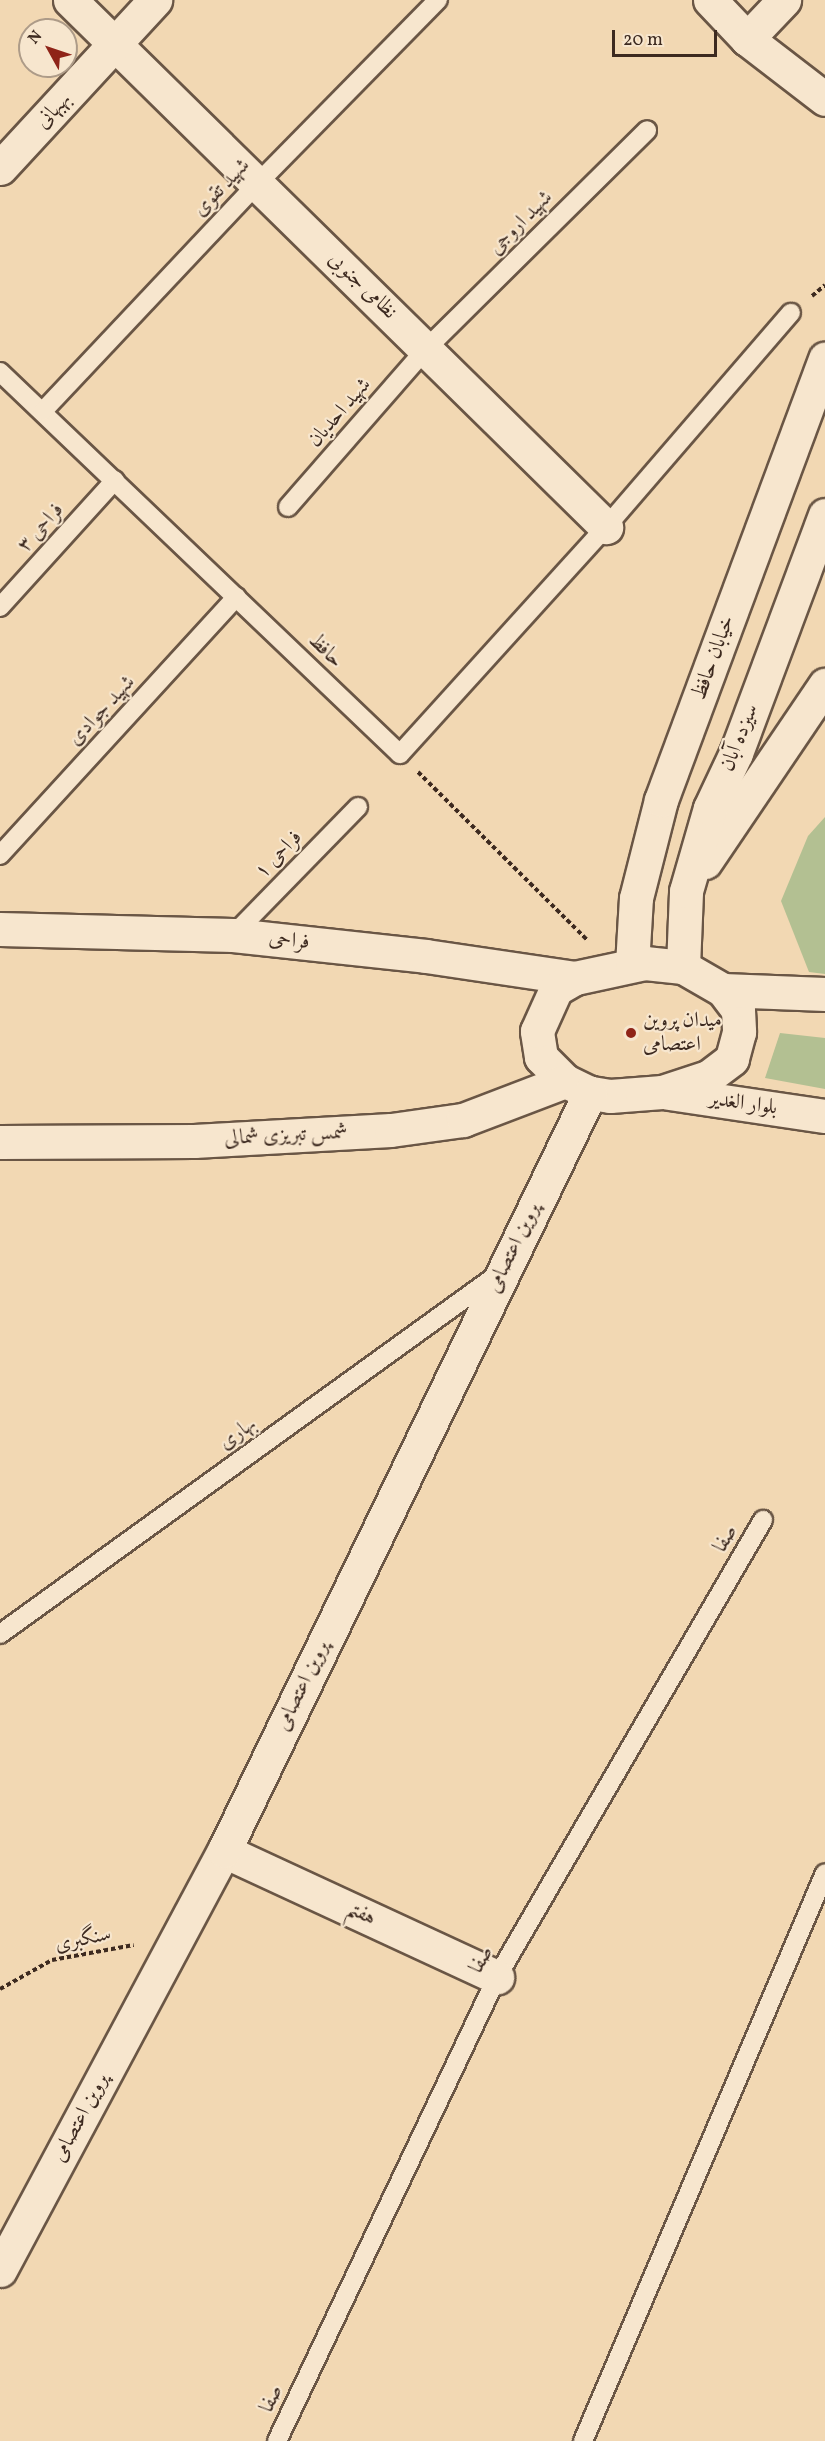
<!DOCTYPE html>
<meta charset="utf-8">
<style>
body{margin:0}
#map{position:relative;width:825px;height:2441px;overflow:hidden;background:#f2d8b3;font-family:Vollkorn,Amiri,serif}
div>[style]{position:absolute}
.green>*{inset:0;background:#b3c092}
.path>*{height:4px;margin-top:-2px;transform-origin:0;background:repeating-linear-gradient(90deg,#3d2a20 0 4.5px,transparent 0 7.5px)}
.roads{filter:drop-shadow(2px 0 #6a5645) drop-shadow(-2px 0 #6a5645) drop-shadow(0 2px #6a5645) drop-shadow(0 -2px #6a5645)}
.lane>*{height:18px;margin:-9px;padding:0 9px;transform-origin:9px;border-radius:9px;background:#f7e6ce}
.street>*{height:33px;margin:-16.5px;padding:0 16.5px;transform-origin:16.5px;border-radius:16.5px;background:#f7e6ce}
.secondary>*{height:33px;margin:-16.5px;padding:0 16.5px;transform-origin:16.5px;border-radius:16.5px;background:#f7e6ce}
.dots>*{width:16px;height:16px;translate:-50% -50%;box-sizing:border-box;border:3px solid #f7e6ce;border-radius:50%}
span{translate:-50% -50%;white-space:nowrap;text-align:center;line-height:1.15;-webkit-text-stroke:4.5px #f7e6ce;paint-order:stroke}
.street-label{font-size:21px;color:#3d2a20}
.poi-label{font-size:21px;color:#3d2a20}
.left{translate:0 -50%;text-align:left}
.north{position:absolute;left:18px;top:18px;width:60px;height:60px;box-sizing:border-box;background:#f7e6ce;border:2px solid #ad9b88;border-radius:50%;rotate:310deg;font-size:16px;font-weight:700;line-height:24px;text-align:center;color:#3d2a20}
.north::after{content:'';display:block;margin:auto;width:21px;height:27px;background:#8f2418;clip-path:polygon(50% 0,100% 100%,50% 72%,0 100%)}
.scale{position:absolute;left:612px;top:30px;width:105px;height:27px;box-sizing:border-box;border:3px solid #3d2a20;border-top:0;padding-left:8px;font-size:18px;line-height:21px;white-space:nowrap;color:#3d2a20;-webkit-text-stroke:4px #f7e6ce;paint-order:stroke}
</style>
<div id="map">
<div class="green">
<div style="clip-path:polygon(825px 817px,825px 974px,809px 972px,781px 901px,808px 836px)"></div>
<div style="clip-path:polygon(780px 1033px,825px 1038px,825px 1089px,765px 1078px)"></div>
</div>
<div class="path">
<div style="left:812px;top:296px;width:17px;rotate:-40deg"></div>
<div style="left:418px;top:772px;width:238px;rotate:44.8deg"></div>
<div style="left:0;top:1989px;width:60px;rotate:-29.1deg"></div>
<div style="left:52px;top:1960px;width:83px;rotate:-10.4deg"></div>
</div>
<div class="roads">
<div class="lane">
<div style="left:0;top:372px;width:553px;rotate:43.68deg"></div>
<div style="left:400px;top:754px;width:307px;rotate:-47.8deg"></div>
<div style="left:606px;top:527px;width:283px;rotate:-49.2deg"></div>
<div style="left:43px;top:411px;width:312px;rotate:-46.7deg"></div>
<div style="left:257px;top:184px;width:258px;rotate:-45.5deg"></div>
<div style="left:288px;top:507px;width:210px;rotate:-48.9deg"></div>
<div style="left:426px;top:349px;width:311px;rotate:-44.7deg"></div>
<div style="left:0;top:607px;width:171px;rotate:-47.8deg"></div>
<div style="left:0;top:855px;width:350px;rotate:-47.5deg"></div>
<div style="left:233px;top:935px;width:179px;rotate:-45.7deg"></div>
<div style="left:0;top:1634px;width:613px;rotate:-35.84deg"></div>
<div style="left:277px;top:2441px;width:514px;rotate:-64.63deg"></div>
<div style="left:497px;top:1977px;width:529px;rotate:-59.8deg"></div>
<div style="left:583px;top:2441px;width:617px;rotate:-66.92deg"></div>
</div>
<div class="street">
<div style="left:70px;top:0;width:752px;rotate:44.51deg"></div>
<div style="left:747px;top:39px;width:54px;rotate:-46.5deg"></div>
<div style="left:224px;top:1851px;width:301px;rotate:24.8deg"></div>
</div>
<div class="secondary">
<div style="left:710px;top:0;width:54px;rotate:46.5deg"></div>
<div style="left:747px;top:39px;width:98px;rotate:37.6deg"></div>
<div style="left:0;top:168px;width:229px;rotate:-47.3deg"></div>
<div style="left:705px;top:862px;width:214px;rotate:-55.9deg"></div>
<div style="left:0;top:929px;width:233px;rotate:1.5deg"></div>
<div style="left:233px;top:935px;width:194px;rotate:6.2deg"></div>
<div style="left:426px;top:956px;width:151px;rotate:8.4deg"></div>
<div style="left:575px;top:978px;width:72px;rotate:-12.1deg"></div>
<div style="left:645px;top:963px;width:38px;rotate:6deg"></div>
<div style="left:683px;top:967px;width:46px;rotate:29.9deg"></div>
<div style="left:723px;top:990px;width:25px;rotate:53deg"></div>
<div style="left:738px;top:1010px;width:22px;rotate:87deg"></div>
<div style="left:739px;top:1032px;width:28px;rotate:105deg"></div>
<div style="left:732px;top:1059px;width:30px;rotate:143deg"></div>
<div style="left:708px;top:1077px;width:48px;rotate:161.9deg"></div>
<div style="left:662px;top:1092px;width:52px;rotate:175.6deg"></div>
<div style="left:610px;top:1096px;width:20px;rotate:-171deg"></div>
<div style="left:590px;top:1093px;width:28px;rotate:-154deg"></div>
<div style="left:565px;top:1081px;width:34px;rotate:-135deg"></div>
<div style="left:541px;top:1057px;width:26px;rotate:-99deg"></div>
<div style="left:537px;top:1031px;width:46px;rotate:-65.7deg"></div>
<div style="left:556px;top:989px;width:22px;rotate:-30deg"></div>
<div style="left:632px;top:965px;width:67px;rotate:-86.6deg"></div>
<div style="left:636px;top:898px;width:101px;rotate:-75.7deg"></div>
<div style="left:661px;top:800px;width:471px;rotate:-69.6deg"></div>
<div style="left:683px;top:967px;width:76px;rotate:-87.7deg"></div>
<div style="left:686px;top:891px;width:86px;rotate:-73.9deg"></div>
<div style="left:710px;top:808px;width:61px;rotate:-64.7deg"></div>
<div style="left:736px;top:753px;width:254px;rotate:-69.5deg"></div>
<div style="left:723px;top:990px;width:102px;rotate:2.2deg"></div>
<div style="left:669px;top:1093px;width:158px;rotate:8.4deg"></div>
<div style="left:0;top:1142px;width:194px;rotate:-0.3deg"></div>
<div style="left:194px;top:1141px;width:197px;rotate:-3.2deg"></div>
<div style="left:391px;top:1130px;width:73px;rotate:-7.9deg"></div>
<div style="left:463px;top:1120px;width:109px;rotate:-20.9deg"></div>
<div style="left:0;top:2270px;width:475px;rotate:-61.9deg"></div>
<div style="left:224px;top:1851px;width:842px;rotate:-64.23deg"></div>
</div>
</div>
<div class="dots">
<div style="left:631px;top:1033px;background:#8f2418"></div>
</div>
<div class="street-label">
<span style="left:54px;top:111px;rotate:-47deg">بهبهانی</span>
<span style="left:222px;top:188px;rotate:-46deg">شهید تقوی</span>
<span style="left:521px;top:223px;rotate:-45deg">شهید اروجی</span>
<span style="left:362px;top:286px;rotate:44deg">نظامی جنوبی</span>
<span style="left:340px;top:413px;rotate:-49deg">شهید احدیان</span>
<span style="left:41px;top:528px;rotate:-48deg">فراحی ۳</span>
<span style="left:325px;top:651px;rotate:44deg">حافظ</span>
<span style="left:714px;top:658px;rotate:-70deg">خیابان حافظ</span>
<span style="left:102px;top:711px;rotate:-47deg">شهید جوادی</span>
<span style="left:740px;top:738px;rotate:-68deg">سیزده آبان</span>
<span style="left:279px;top:855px;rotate:-46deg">فراحی ۱</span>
<span style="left:289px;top:941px;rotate:6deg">فراحی</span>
<span style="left:743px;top:1104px;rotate:8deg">بلوار الغدیر</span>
<span style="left:286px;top:1136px;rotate:-3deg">شمس تبریزی شمالی</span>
<span style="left:514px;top:1248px;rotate:-64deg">پروین اعتصامی</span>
<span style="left:238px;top:1434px;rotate:-36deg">بهاری</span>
<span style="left:726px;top:1539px;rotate:-60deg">صفا</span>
<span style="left:303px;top:1686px;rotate:-64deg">پروین اعتصامی</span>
<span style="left:361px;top:1914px;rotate:25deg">هفتم</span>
<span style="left:83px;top:1940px;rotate:-12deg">سنگبری</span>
<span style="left:482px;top:1960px;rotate:-61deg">صفا</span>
<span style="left:81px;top:2118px;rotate:-62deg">پروین اعتصامی</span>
<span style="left:272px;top:2399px;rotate:-65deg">صفا</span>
</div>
<div class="poi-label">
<span class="left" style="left:643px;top:1033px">میدان پروین<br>اعتصامی</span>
</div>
<div class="north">N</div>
<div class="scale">20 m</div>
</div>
